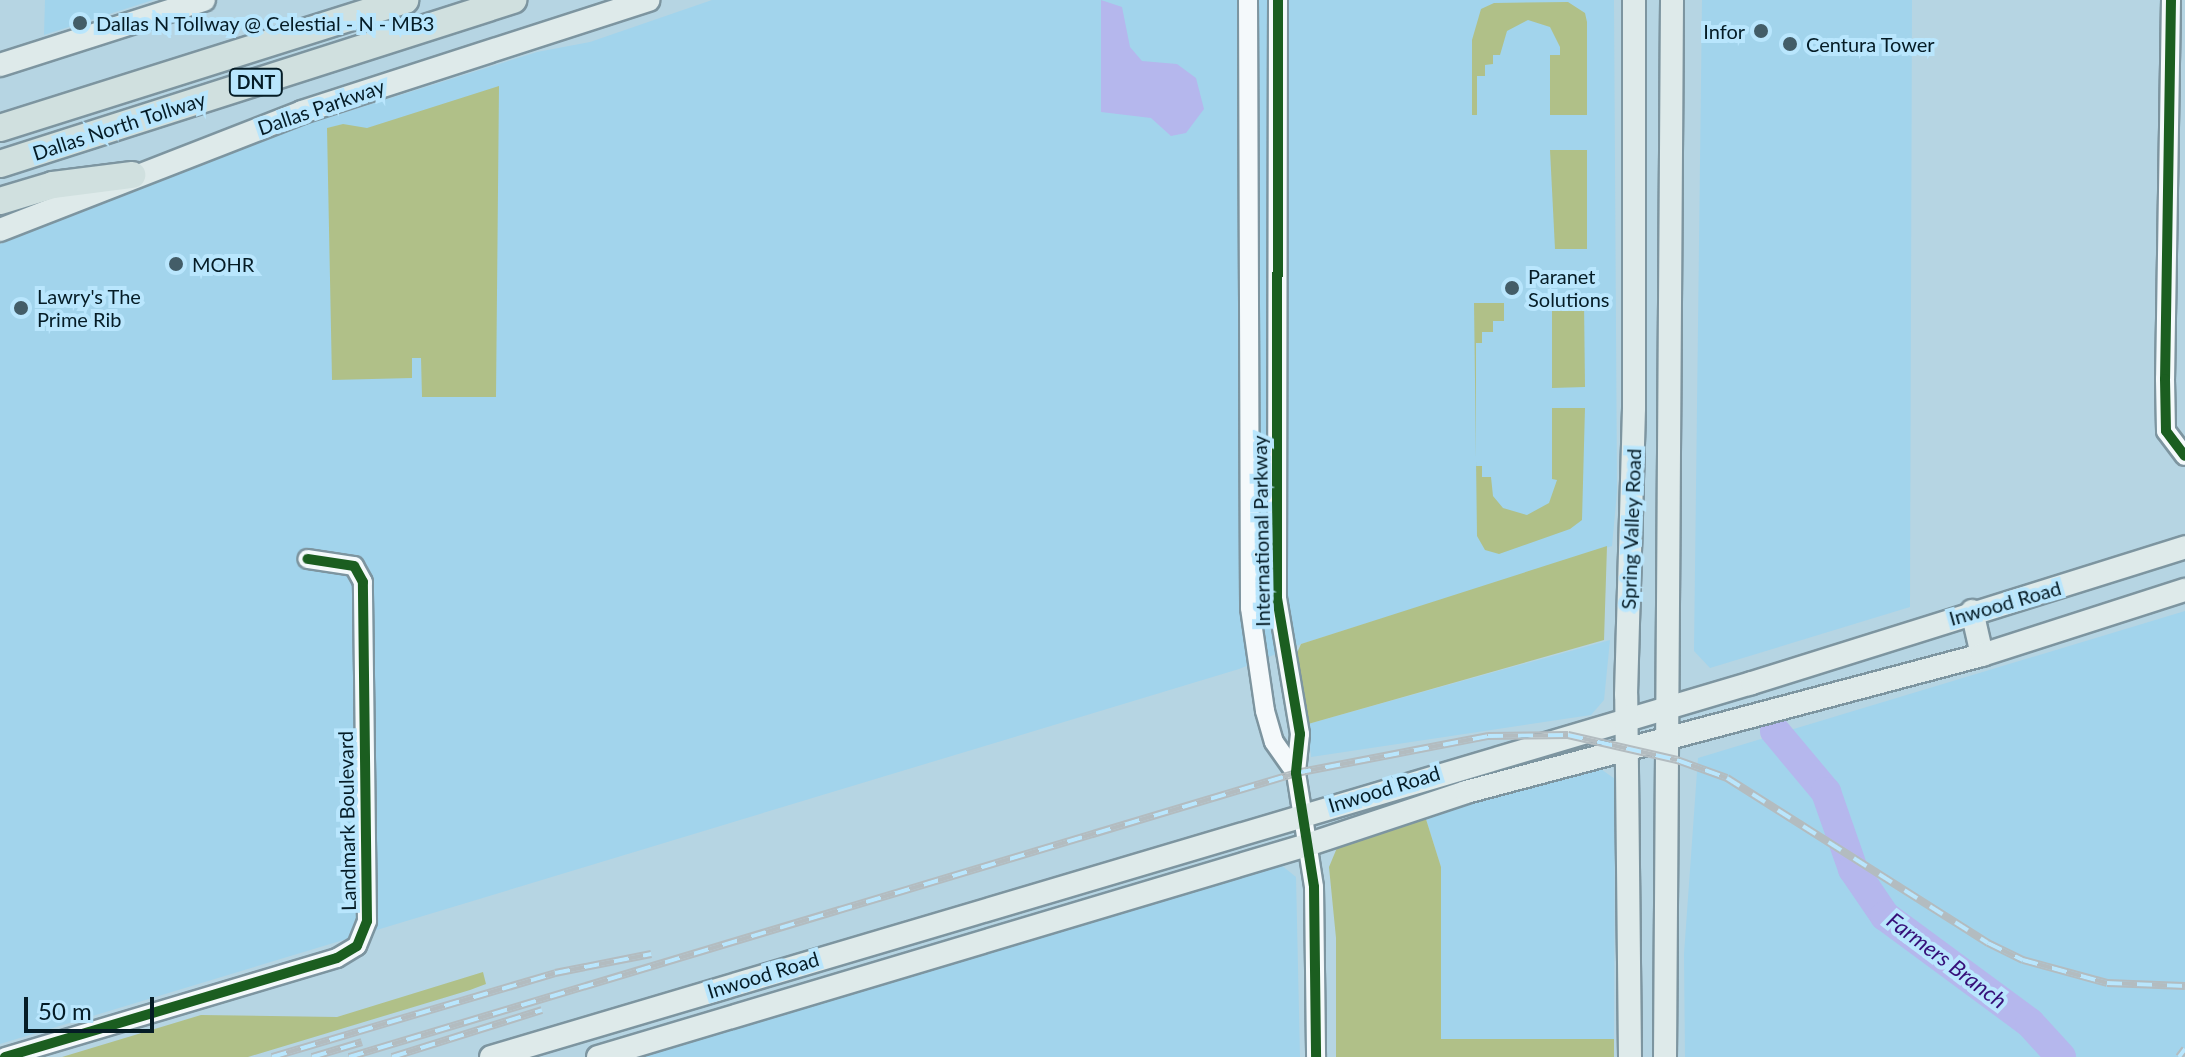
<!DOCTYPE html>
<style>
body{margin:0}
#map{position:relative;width:2185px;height:1057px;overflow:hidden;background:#b6d5e3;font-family:Lato,sans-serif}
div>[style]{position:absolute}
.built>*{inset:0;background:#a2d4ec}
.green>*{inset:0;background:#b0c088}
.water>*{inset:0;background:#b5b7ed}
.river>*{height:30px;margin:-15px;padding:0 15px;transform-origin:15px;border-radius:15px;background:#b5b7ed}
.roads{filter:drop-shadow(2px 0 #7d95a0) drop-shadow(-2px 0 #7d95a0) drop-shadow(0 2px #7d95a0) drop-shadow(0 -2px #7d95a0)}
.minor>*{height:18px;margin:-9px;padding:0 9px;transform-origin:9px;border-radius:9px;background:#f4f9fb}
.major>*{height:22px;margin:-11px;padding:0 11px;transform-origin:11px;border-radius:11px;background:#deeaea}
.highway>*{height:26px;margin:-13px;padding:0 13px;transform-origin:13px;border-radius:13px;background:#d0e0df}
.rail>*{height:8px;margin-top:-4px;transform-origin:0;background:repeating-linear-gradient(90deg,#b9e6fd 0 15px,#b3bcc0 0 30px);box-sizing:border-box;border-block:2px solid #b3bcc0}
.cycleway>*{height:10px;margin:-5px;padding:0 5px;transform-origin:5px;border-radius:5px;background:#1b5e20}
.dots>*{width:22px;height:22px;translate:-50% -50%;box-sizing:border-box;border:4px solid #b9e6fd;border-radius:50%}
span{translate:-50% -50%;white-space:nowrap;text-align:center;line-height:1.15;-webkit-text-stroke:8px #b9e6fd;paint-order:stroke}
.shield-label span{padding:2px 6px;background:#b9e6fd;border:2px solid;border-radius:6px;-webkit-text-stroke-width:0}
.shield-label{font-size:18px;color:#051c26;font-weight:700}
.poi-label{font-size:20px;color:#051c26}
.left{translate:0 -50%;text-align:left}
.right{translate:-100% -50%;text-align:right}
.street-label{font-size:20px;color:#051c26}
.water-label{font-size:22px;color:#360f79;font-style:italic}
.scale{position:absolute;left:24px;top:997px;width:130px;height:36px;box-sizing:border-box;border:4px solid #051c26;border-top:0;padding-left:10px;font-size:24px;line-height:28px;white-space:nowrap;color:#051c26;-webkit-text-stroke:6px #b9e6fd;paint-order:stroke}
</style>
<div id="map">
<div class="built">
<div style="clip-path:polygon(45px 0,153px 0,44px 35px)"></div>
<div style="clip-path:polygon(712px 0,1614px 0,1617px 492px,1612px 546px,1301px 644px,1239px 669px,0 1044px,0 244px,254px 141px,537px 52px,590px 42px)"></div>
<div style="clip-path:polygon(1702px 0,1912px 0,1910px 607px,1710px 668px,1694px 651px)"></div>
<div style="clip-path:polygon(2185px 611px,2185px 1057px,1685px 1057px,1684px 954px,1698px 758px)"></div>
<div style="clip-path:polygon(1610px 640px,1604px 700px,1591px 715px,1311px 757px,1308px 724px)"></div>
<div style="clip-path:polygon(1595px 765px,1615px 779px,1614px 1039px,1441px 1039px,1441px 867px,1425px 816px)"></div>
<div style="clip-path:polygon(1275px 860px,1296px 877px,1300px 1057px,634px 1057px)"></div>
</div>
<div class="green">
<div style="clip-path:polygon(1568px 2px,1585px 13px,1587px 22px,1587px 115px,1550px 115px,1550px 55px,1560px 55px,1560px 47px,1550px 27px,1528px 20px,1507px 31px,1500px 55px,1493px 55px,1493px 64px,1485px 65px,1485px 76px,1477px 76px,1477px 115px,1472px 115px,1472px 40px,1481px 9px,1494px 3px)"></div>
<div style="clip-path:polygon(499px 86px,496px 397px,422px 397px,421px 358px,412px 358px,412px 378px,332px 380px,327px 128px,343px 124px,367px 128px)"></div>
<div style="clip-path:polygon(1550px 150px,1587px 150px,1587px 249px,1555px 249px)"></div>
<div style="clip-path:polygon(1552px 302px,1584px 302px,1585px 387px,1552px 388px)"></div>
<div style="clip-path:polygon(1474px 303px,1504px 303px,1504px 321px,1493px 321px,1493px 332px,1482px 332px,1482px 343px,1476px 343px,1476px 466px,1482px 466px,1482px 477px,1491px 477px,1493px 496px,1503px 508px,1527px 515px,1549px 503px,1557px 480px,1552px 479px,1552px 408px,1585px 408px,1582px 520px,1570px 529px,1499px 554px,1485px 550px,1477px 536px)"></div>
<div style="clip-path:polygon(1607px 546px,1604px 640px,1308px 724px,1296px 655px,1301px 644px)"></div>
<div style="clip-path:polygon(1425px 816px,1441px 867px,1441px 1039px,1614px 1039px,1614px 1057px,1336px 1057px,1336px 938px,1329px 867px,1339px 843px)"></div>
<div style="clip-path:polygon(483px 972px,486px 984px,470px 990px,248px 1057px,62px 1057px,201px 1015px,337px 1017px)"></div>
</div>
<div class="water">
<div style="clip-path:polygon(1101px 0,1122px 7px,1130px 47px,1142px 61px,1177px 64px,1196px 78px,1204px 109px,1186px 133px,1171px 136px,1151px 118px,1101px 112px)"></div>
</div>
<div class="river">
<div style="left:1775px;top:731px;width:80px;rotate:50.1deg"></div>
<div style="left:1826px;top:792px;width:82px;rotate:70.7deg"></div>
<div style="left:1853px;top:869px;width:57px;rotate:55.8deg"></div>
<div style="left:1885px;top:916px;width:180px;rotate:36.4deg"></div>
<div style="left:2030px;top:1023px;width:46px;rotate:47.6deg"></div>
</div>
<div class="roads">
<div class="minor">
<div style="left:1248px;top:0;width:608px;rotate:89.81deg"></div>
<div style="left:1250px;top:608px;width:104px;rotate:81.7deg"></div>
<div style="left:1265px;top:711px;width:32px;rotate:74deg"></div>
<div style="left:1274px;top:742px;width:38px;rotate:55deg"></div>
<div style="left:1278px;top:0;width:598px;rotate:90.1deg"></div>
<div style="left:1277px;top:598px;width:138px;rotate:80.4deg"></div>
<div style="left:1300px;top:734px;width:39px;rotate:96deg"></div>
<div style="left:1296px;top:773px;width:115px;rotate:81deg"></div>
<div style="left:1314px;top:887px;width:170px;rotate:89.3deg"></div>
<div style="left:2171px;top:0;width:379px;rotate:90.9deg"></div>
<div style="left:2165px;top:379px;width:52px;rotate:88.9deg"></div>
<div style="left:2166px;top:431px;width:31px;rotate:53deg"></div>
<div style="left:5px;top:1057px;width:346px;rotate:-16.6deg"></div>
<div style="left:337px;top:958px;width:23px;rotate:-31deg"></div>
<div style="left:357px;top:946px;width:27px;rotate:-68deg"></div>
<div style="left:367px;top:921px;width:339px;rotate:-90.7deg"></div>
<div style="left:363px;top:582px;width:18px;rotate:-119deg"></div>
<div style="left:354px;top:566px;width:47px;rotate:-171.3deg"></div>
</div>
<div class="major">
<div style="left:0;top:65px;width:214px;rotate:-17.7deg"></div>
<div style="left:0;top:230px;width:324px;rotate:-21.3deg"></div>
<div style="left:302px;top:112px;width:364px;rotate:-17.9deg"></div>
<div style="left:1972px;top:611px;width:45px;rotate:77.2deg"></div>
<div style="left:491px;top:1057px;width:1315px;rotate:-16.52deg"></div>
<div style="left:1752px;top:683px;width:454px;rotate:-17.4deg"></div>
<div style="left:598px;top:1057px;width:740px;rotate:-16.65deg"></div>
<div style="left:1307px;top:845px;width:168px;rotate:-18.4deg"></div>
<div style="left:1466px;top:792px;width:534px;rotate:-14.87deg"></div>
<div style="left:1982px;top:655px;width:213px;rotate:-17.8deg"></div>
<div style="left:1630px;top:1057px;width:362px;rotate:-90.6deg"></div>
<div style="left:1626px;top:695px;width:287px;rotate:-88.4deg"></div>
<div style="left:1634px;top:408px;width:408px;rotate:-90deg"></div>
<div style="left:1665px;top:1057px;width:1057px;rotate:-89.62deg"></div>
</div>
<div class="highway">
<div style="left:0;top:128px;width:425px;rotate:-17.5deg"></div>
<div style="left:0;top:164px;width:539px;rotate:-17.73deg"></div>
<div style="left:0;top:201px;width:55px;rotate:-16.8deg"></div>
<div style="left:53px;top:185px;width:80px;rotate:-7.2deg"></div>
</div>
</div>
<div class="rail">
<div style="left:272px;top:1057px;width:295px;rotate:-16.5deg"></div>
<div style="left:555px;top:973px;width:98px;rotate:-11.2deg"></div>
<div style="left:312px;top:1057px;width:52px;rotate:-16.7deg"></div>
<div style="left:349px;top:1057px;width:989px;rotate:-16.69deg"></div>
<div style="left:1296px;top:773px;width:196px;rotate:-10.9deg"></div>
<div style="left:1488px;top:736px;width:80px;rotate:-0.7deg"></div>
<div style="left:1568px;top:735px;width:112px;rotate:12.9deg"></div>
<div style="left:1677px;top:760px;width:53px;rotate:19.8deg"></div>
<div style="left:1727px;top:778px;width:309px;rotate:32.3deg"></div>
<div style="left:1988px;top:943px;width:39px;rotate:26deg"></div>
<div style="left:2023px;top:960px;width:87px;rotate:15.3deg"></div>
<div style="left:2107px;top:983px;width:78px;rotate:2.2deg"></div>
<div style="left:392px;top:1057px;width:157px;rotate:-17.4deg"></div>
<div style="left:2179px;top:1057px;width:10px;rotate:-53deg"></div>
</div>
<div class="cycleway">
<div style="left:1278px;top:0;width:598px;rotate:90.1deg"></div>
<div style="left:1277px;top:598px;width:138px;rotate:80.4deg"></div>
<div style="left:1300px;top:734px;width:39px;rotate:96deg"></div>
<div style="left:1296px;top:773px;width:115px;rotate:81deg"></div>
<div style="left:1314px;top:887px;width:170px;rotate:89.3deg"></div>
<div style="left:2171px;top:0;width:379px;rotate:90.9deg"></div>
<div style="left:2165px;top:379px;width:52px;rotate:88.9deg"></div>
<div style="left:2166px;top:431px;width:31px;rotate:53deg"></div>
<div style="left:5px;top:1057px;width:346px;rotate:-16.6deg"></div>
<div style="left:337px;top:958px;width:23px;rotate:-31deg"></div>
<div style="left:357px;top:946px;width:27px;rotate:-68deg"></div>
<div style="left:367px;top:921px;width:339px;rotate:-90.7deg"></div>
<div style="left:363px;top:582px;width:18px;rotate:-119deg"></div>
<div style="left:354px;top:566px;width:47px;rotate:-171.3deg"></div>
</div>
<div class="dots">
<div style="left:80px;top:23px;background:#435d68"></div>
<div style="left:1761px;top:31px;background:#435d68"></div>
<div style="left:1790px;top:44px;background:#435d68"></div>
<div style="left:176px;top:264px;background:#435d68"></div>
<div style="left:1512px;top:288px;background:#435d68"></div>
<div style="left:21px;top:308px;background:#435d68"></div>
</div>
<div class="shield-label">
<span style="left:256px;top:82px">DNT</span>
</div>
<div class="poi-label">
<span class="left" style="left:96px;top:23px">Dallas N Tollway @ Celestial - N - MB3</span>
<span class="right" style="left:1745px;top:31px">Infor</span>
<span class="left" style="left:1806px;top:44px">Centura Tower</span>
<span class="left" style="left:192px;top:264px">MOHR</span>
<span class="left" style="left:1528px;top:288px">Paranet<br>Solutions</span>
<span class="left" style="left:37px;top:308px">Lawry's The<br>Prime Rib</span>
</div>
<div class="street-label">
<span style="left:321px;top:107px;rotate:-19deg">Dallas Parkway</span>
<span style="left:119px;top:126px;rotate:-18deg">Dallas North Tollway</span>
<span style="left:1631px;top:529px;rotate:-88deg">Spring Valley Road</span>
<span style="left:1261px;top:531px;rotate:-91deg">International Parkway</span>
<span style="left:2005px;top:603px;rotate:-16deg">Inwood Road</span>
<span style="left:1384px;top:789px;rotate:-17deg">Inwood Road</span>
<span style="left:347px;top:821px;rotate:-91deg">Landmark Boulevard</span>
<span style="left:763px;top:975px;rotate:-17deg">Inwood Road</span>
</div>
<div class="water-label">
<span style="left:1947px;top:960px;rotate:37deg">Farmers Branch</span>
</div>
<div class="scale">50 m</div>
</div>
